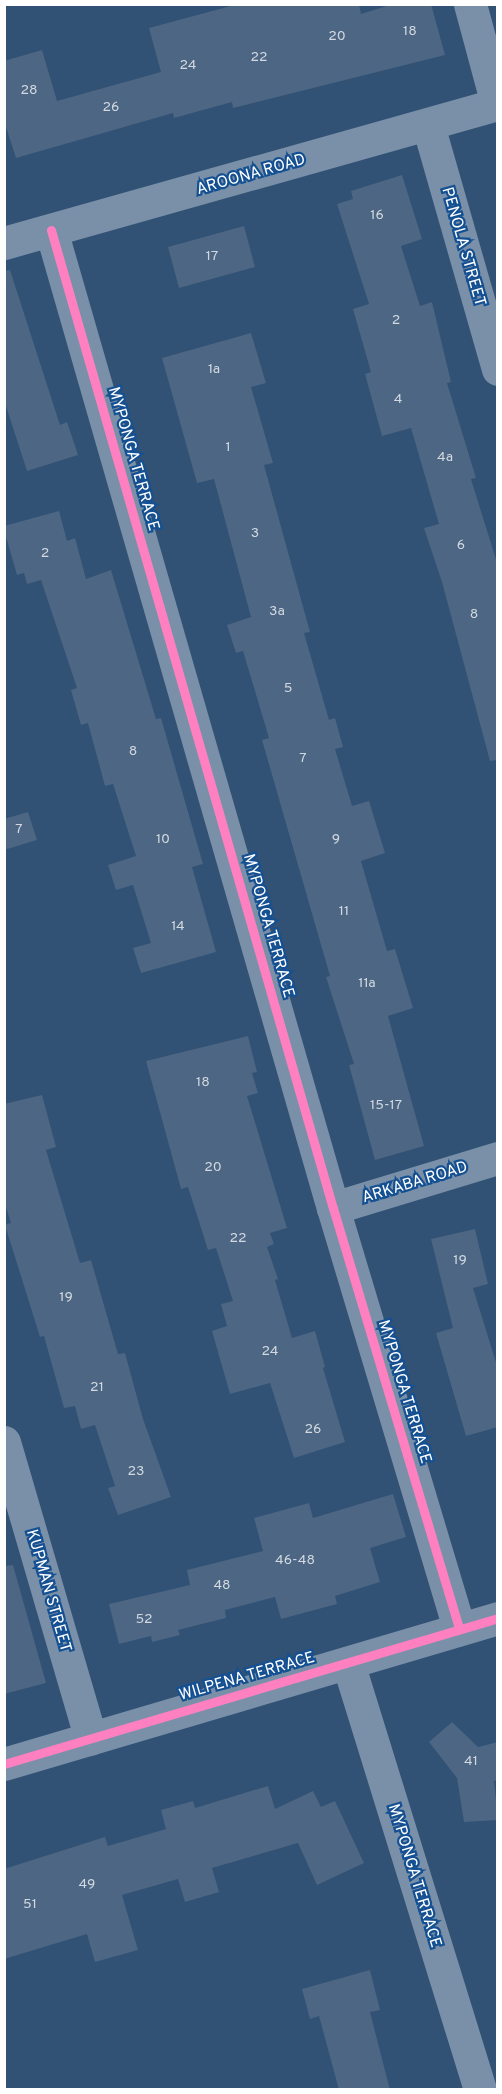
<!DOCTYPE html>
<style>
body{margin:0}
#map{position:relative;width:502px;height:2094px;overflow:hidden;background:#315175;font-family:Overpass,sans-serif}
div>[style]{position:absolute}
.building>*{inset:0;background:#4c6683}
.minor>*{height:33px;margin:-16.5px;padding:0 16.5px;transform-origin:16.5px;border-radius:16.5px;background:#7990a8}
.cycleway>*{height:9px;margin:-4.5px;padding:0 4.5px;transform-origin:4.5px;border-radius:4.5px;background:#ff80c0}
span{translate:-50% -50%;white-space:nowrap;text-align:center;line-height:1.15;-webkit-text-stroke:4.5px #145092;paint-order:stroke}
.number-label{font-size:14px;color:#d2d9e0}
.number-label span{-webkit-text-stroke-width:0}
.street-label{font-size:16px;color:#fff}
.frame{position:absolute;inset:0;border:6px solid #fff;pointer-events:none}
</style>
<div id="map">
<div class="building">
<div style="clip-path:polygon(238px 4px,359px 4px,361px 14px,393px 4px,431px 4px,445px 55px,233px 108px,232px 102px,174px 118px,173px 113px,16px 158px,4px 121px,4px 61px,42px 50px,57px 101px,161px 72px,149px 28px)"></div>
<div style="clip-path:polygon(402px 175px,422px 239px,401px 246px,420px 306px,432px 302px,451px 382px,447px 383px,476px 478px,471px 479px,498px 566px,498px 760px,490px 761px,442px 582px,424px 528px,439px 524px,411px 428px,382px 436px,365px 374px,371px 372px,353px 309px,369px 304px,337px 204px,353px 199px,351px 191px)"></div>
<div style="clip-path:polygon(244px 226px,255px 267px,179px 288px,168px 247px)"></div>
<div style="clip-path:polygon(10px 270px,60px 425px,67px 422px,78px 455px,27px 471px,4px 400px,4px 271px)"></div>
<div style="clip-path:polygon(251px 333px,266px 383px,251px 387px,273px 463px,264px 465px,310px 632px,304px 633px,329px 720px,335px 718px,343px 747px,335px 749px,352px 806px,369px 801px,385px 853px,361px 861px,387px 951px,395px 949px,413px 1008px,388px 1016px,424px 1146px,375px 1160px,349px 1065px,354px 1064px,326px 977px,330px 976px,262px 740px,269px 738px,243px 651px,236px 653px,227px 625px,251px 617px,214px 479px,197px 483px,162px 358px)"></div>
<div style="clip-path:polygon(59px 511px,67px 541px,75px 538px,86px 579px,111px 570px,156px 719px,161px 718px,203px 864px,192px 867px,216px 952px,141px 973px,133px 948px,151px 943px,133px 885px,116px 890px,108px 865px,136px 856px,113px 784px,105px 786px,88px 723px,81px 725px,71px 690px,77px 688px,41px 580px,27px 584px,24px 573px,17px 575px,4px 530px,4px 526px)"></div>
<div style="clip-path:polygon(28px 812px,37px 840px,4px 850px,4px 819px)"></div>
<div style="clip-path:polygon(248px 1036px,257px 1072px,252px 1073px,258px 1093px,247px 1096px,287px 1228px,270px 1233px,274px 1244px,267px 1247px,278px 1279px,275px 1280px,292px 1338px,315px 1331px,325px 1367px,323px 1368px,345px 1442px,294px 1458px,270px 1383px,230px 1394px,212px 1331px,227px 1326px,221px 1304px,233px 1301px,216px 1248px,208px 1250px,188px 1187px,181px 1189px,146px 1061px)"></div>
<div style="clip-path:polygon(42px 1095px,56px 1147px,46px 1150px,80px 1263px,91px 1260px,118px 1354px,125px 1353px,143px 1419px,171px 1497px,118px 1515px,108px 1488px,115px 1486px,95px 1425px,81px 1429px,75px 1406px,64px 1408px,44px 1336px,40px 1337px,5px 1225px,11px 1223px,4px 1201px,4px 1104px)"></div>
<div style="clip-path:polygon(475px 1229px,488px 1284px,473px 1288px,498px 1369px,498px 1427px,466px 1436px,436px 1333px,453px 1328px,431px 1239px)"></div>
<div style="clip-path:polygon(393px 1494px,406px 1537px,370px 1548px,380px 1582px,335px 1596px,337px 1604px,281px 1619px,275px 1597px,225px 1610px,226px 1618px,178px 1630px,180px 1635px,152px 1642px,151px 1636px,119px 1644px,109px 1604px,190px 1585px,187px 1570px,263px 1551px,254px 1518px,309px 1503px,313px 1518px)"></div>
<div style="clip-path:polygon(13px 1565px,46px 1683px,4px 1694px,4px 1566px)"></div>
<div style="clip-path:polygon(452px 1722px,478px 1747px,498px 1742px,498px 1780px,494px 1781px,498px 1820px,464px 1822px,457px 1778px,429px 1742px)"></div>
<div style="clip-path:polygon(268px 1786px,275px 1809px,313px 1791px,321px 1807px,335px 1801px,364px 1863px,317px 1885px,298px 1843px,212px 1868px,219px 1892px,185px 1902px,178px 1879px,122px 1895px,138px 1950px,95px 1962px,87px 1934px,4px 1959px,4px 1869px,105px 1837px,108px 1846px,166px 1829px,161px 1810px,193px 1801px,195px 1808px)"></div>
<div style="clip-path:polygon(370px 1970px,380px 2010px,370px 2012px,390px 2090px,339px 2090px,319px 2016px,310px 2019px,302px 1989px)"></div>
</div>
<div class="minor">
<div style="left:470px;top:4px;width:104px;rotate:74.9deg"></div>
<div style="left:428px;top:125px;width:254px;rotate:74deg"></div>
<div style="left:51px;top:230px;width:1018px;rotate:73.92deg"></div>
<div style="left:333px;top:1208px;width:439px;rotate:73.3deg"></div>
<div style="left:4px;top:243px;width:513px;rotate:-15.72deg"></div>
<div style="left:333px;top:1208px;width:172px;rotate:-16.9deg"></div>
<div style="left:4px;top:1442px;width:309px;rotate:73.7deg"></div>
<div style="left:348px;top:1663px;width:447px;rotate:72.8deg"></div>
<div style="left:4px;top:1764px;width:515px;rotate:-16.46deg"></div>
</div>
<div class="cycleway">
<div style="left:51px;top:230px;width:1018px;rotate:73.92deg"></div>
<div style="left:333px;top:1208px;width:439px;rotate:73.3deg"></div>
<div style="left:4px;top:1764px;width:515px;rotate:-16.46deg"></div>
</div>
<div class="number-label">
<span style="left:410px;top:32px">18</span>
<span style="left:337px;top:37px">20</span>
<span style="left:259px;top:58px">22</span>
<span style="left:188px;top:66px">24</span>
<span style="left:29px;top:91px">28</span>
<span style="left:111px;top:108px">26</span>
<span style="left:377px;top:216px">16</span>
<span style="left:212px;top:257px">17</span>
<span style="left:396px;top:321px">2</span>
<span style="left:214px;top:370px">1a</span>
<span style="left:398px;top:400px">4</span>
<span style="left:228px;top:448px">1</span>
<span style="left:445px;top:458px">4a</span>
<span style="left:255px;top:534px">3</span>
<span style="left:461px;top:546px">6</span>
<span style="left:45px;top:554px">2</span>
<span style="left:277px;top:612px">3a</span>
<span style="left:474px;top:615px">8</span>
<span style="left:288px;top:689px">5</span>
<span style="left:133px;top:752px">8</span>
<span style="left:303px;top:759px">7</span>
<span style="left:19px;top:830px">7</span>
<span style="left:163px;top:840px">10</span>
<span style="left:336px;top:840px">9</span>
<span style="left:344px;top:912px">11</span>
<span style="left:178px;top:927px">14</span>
<span style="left:367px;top:984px">11a</span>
<span style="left:203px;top:1083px">18</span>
<span style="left:386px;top:1106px">15-17</span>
<span style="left:213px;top:1168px">20</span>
<span style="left:238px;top:1239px">22</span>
<span style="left:460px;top:1261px">19</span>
<span style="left:66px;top:1298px">19</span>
<span style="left:270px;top:1352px">24</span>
<span style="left:97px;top:1388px">21</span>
<span style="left:313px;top:1430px">26</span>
<span style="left:136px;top:1472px">23</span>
<span style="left:295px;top:1561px">46-48</span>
<span style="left:222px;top:1586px">48</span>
<span style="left:144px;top:1620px">52</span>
<span style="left:471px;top:1762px">41</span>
<span style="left:87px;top:1885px">49</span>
<span style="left:30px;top:1905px">51</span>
</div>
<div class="street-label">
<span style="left:251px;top:175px;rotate:-16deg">AROONA ROAD</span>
<span style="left:463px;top:247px;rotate:74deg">PENOLA STREET</span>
<span style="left:133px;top:459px;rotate:74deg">MYPONGA TERRACE</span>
<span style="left:268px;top:926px;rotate:74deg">MYPONGA TERRACE</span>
<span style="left:415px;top:1183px;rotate:-17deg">ARKABA ROAD</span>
<span style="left:404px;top:1392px;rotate:73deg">MYPONGA TERRACE</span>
<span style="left:48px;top:1591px;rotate:74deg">KUPMAN STREET</span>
<span style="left:247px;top:1677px;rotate:-16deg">WILPENA TERRACE</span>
<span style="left:414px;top:1876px;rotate:73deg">MYPONGA TERRACE</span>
</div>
<div class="frame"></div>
</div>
